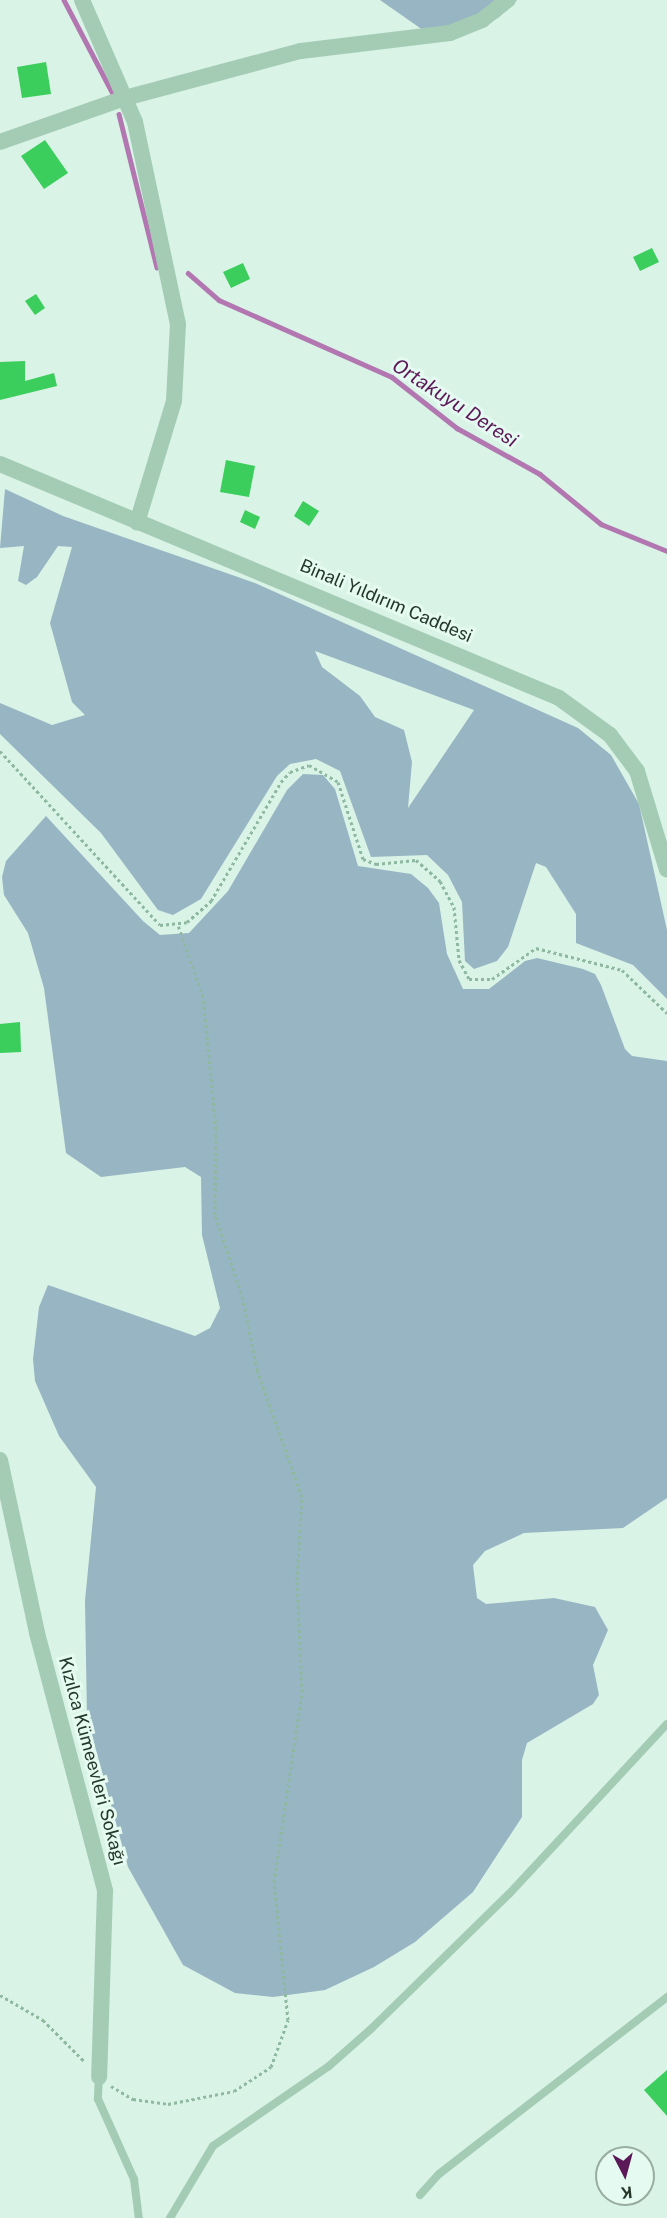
<!DOCTYPE html>
<meta charset="utf-8">
<style>
body{margin:0}
#map{position:relative;width:667px;height:2218px;overflow:hidden;background:#d9f3e6;font-family:"Public Sans",sans-serif}
div>[style]{position:absolute}
.green>*{inset:0;background:#98b5c3}
.stream>*{height:4.5px;margin:-2.25px;padding:0 2.25px;transform-origin:2.25px;border-radius:2.25px;background:#b276b1}
.building>*{inset:0;background:#3bce5c}
.path>*{height:3px;margin-top:-1.5px;transform-origin:0;background:repeating-linear-gradient(90deg,#8eb89f 0 3px,transparent 0 6px)}
.service>*{height:8px;margin:-4px;padding:0 4px;transform-origin:4px;border-radius:4px;background:#a4ccb5}
.minor>*{height:16px;margin:-8px;padding:0 8px;transform-origin:8px;border-radius:8px;background:#a4ccb5}
.tertiary>*{height:16px;margin:-8px;padding:0 8px;transform-origin:8px;border-radius:8px;background:#a4ccb5}
span{translate:-50% -50%;white-space:nowrap;text-align:center;line-height:1.15;-webkit-text-stroke:6px #e5faf0;paint-order:stroke}
.street-label{font-size:18px;color:#26372b}
.water-label{font-size:20px;color:#5b1958;font-style:italic}
.north{position:absolute;left:595px;top:2146px;width:60px;height:60px;box-sizing:border-box;background:#e5faf0;border:2px solid #99aca1;border-radius:50%;rotate:174deg;font-size:16px;font-weight:700;line-height:24px;text-align:center;color:#26372b}
.north::after{content:'';display:block;margin:auto;width:21px;height:27px;background:#5b1958;clip-path:polygon(50% 0,100% 100%,50% 72%,0 100%)}
</style>
<div id="map">
<div class="green">
<div style="clip-path:polygon(380px 0,517px 0,498px 18px,430px 35px)"></div>
<div style="clip-path:polygon(evenodd,5px 489px,63px 516px,255px 583px,578px 728px,611px 755px,639px 804px,667px 930px,667px 999px,633px 965px,576px 943px,576px 914px,546px 867px,536px 863px,508px 947px,497px 961px,474px 969px,465px 961px,462px 902px,448px 875px,427px 855px,371px 857px,340px 771px,316px 759px,290px 764px,277px 776px,201px 899px,173px 915px,158px 910px,101px 833px,0 734px,0 703px,52px 725px,85px 715px,72px 702px,50px 623px,72px 547px,58px 546px,37px 577px,26px 585px,18px 581px,24px 546px,0 548px,5px 489px,315px 651px,474px 710px,408px 808px,412px 762px,404px 730px,375px 717px,360px 696px,322px 667px,315px 651px)"></div>
<div style="clip-path:polygon(303px 774px,323px 775px,335px 789px,358px 866px,411px 874px,428px 888px,439px 903px,447px 954px,463px 989px,489px 989px,525px 961px,537px 958px,583px 969px,595px 974px,601px 985px,625px 1049px,632px 1056px,667px 1061px,667px 1498px,623px 1528px,524px 1533px,485px 1551px,473px 1565px,477px 1598px,486px 1604px,554px 1598px,595px 1607px,608px 1630px,593px 1665px,599px 1695px,593px 1704px,527px 1743px,522px 1760px,522px 1817px,473px 1892px,415px 1942px,374px 1967px,325px 1990px,273px 1997px,235px 1993px,183px 1965px,128px 1867px,87px 1717px,85px 1601px,96px 1487px,59px 1436px,35px 1381px,33px 1359px,39px 1307px,48px 1285px,195px 1336px,210px 1328px,220px 1308px,202px 1235px,201px 1177px,185px 1167px,101px 1177px,66px 1153px,44px 988px,28px 933px,4px 895px,2px 877px,6px 861px,46px 816px,143px 921px,160px 935px,189px 933px,228px 891px,287px 790px)"></div>
</div>
<div class="stream">
<div style="left:64px;top:0;width:104px;rotate:62.4deg"></div>
<div style="left:119px;top:114px;width:158px;rotate:76.1deg"></div>
<div style="left:188px;top:273px;width:41px;rotate:41.1deg"></div>
<div style="left:219px;top:300px;width:189px;rotate:24deg"></div>
<div style="left:392px;top:377px;width:83px;rotate:38.1deg"></div>
<div style="left:457px;top:428px;width:95px;rotate:29deg"></div>
<div style="left:540px;top:474px;width:79px;rotate:39.3deg"></div>
<div style="left:601px;top:524px;width:71px;rotate:22.2deg"></div>
</div>
<div class="building">
<div style="clip-path:polygon(46px 62px,51px 94px,22px 98px,17px 67px)"></div>
<div style="clip-path:polygon(45px 140px,68px 173px,44px 189px,21px 156px)"></div>
<div style="clip-path:polygon(652px 248px,659px 262px,640px 271px,633px 257px)"></div>
<div style="clip-path:polygon(243px 263px,250px 279px,231px 288px,223px 272px)"></div>
<div style="clip-path:polygon(36px 294px,45px 308px,35px 315px,25px 301px)"></div>
<div style="clip-path:polygon(25px 361px,25px 381px,54px 373px,57px 386px,0 400px,0 362px)"></div>
<div style="clip-path:polygon(226px 460px,255px 466px,249px 497px,220px 492px)"></div>
<div style="clip-path:polygon(303px 501px,319px 511px,309px 526px,294px 516px)"></div>
<div style="clip-path:polygon(245px 510px,260px 517px,255px 529px,240px 522px)"></div>
<div style="clip-path:polygon(20px 1022px,21px 1052px,0 1053px,0 1024px)"></div>
<div style="clip-path:polygon(667px 2070px,667px 2116px,644px 2090px)"></div>
</div>
<div class="path">
<div style="left:0;top:751px;width:236px;rotate:47.4deg"></div>
<div style="left:160px;top:925px;width:27px;rotate:-6deg"></div>
<div style="left:187px;top:922px;width:32px;rotate:-41deg"></div>
<div style="left:211px;top:901px;width:138px;rotate:-59.5deg"></div>
<div style="left:281px;top:782px;width:13px;rotate:-48deg"></div>
<div style="left:290px;top:772px;width:20px;rotate:-20deg"></div>
<div style="left:309px;top:765px;width:34px;rotate:30deg"></div>
<div style="left:338px;top:782px;width:81px;rotate:72deg"></div>
<div style="left:363px;top:859px;width:14px;rotate:21deg"></div>
<div style="left:376px;top:864px;width:40px;rotate:-5.7deg"></div>
<div style="left:416px;top:860px;width:32px;rotate:41deg"></div>
<div style="left:440px;top:881px;width:30px;rotate:62deg"></div>
<div style="left:454px;top:907px;width:53px;rotate:84.6deg"></div>
<div style="left:459px;top:960px;width:21px;rotate:62deg"></div>
<div style="left:469px;top:979px;width:23px"></div>
<div style="left:492px;top:979px;width:54px;rotate:-35.2deg"></div>
<div style="left:536px;top:948px;width:89px;rotate:14.3deg"></div>
<div style="left:622px;top:970px;width:62px;rotate:43.7deg"></div>
<div style="left:0;top:1995px;width:50px;rotate:30.2deg"></div>
<div style="left:43px;top:2020px;width:58px;rotate:45deg"></div>
<div style="left:111px;top:2086px;width:26px;rotate:31deg"></div>
<div style="left:133px;top:2099px;width:35px;rotate:8deg"></div>
<div style="left:168px;top:2104px;width:67px;rotate:-11.1deg"></div>
<div style="left:234px;top:2091px;width:44px;rotate:-33deg"></div>
<div style="left:271px;top:2067px;width:50px;rotate:-70.1deg"></div>
<div style="left:288px;top:2020px;width:139px;rotate:-95.8deg"></div>
<div style="left:274px;top:1882px;width:192px;rotate:-81.6deg"></div>
<div style="left:302px;top:1692px;width:112px;rotate:-92.6deg"></div>
<div style="left:297px;top:1580px;width:83px;rotate:-86.6deg"></div>
<div style="left:302px;top:1497px;width:135px;rotate:-109.5deg"></div>
<div style="left:257px;top:1370px;width:72px;rotate:-101.2deg"></div>
<div style="left:243px;top:1299px;width:89px;rotate:-108.4deg"></div>
<div style="left:215px;top:1215px;width:86px;rotate:-89.3deg"></div>
<div style="left:216px;top:1129px;width:133px;rotate:-95.6deg"></div>
<div style="left:203px;top:997px;width:76px;rotate:-109.1deg"></div>
</div>
<div class="service">
<div style="left:99px;top:2077px;width:22px;rotate:93deg"></div>
<div style="left:98px;top:2099px;width:88px;rotate:65.8deg"></div>
<div style="left:134px;top:2179px;width:39px;rotate:83deg"></div>
<div style="left:420px;top:2195px;width:28px;rotate:-48deg"></div>
<div style="left:439px;top:2174px;width:289px;rotate:-37.8deg"></div>
<div style="left:170px;top:2218px;width:84px;rotate:-59.2deg"></div>
<div style="left:213px;top:2146px;width:141px;rotate:-34.6deg"></div>
<div style="left:329px;top:2066px;width:56px;rotate:-41.4deg"></div>
<div style="left:371px;top:2029px;width:193px;rotate:-44.4deg"></div>
<div style="left:509px;top:1894px;width:232px;rotate:-47.1deg"></div>
</div>
<div class="minor">
<div style="left:0;top:142px;width:133px;rotate:-19.4deg"></div>
<div style="left:125px;top:98px;width:182px;rotate:-15deg"></div>
<div style="left:301px;top:51px;width:150px;rotate:-6.9deg"></div>
<div style="left:450px;top:33px;width:35px;rotate:-22deg"></div>
<div style="left:482px;top:20px;width:33px;rotate:-38deg"></div>
<div style="left:0;top:1460px;width:177px;rotate:77.9deg"></div>
<div style="left:37px;top:1633px;width:267px;rotate:75.2deg"></div>
<div style="left:105px;top:1891px;width:186px;rotate:91.8deg"></div>
</div>
<div class="tertiary">
<div style="left:82px;top:0;width:133px;rotate:66.5deg"></div>
<div style="left:135px;top:122px;width:207px;rotate:78deg"></div>
<div style="left:178px;top:324px;width:77px;rotate:93deg"></div>
<div style="left:174px;top:401px;width:127px;rotate:106.9deg"></div>
<div style="left:0;top:464px;width:606px;rotate:22.71deg"></div>
<div style="left:559px;top:698px;width:63px;rotate:36deg"></div>
<div style="left:610px;top:735px;width:45px;rotate:53.1deg"></div>
<div style="left:637px;top:771px;width:103px;rotate:73.1deg"></div>
</div>
<div class="street-label">
<span style="left:386px;top:601px;rotate:23deg">Binali Yıldırım Caddesi</span>
<span style="left:92px;top:1761px;rotate:75deg">Kızılca Kümeevleri Sokağı</span>
</div>
<div class="water-label">
<span style="left:455px;top:403px;rotate:33deg">Ortakuyu Deresi</span>
</div>
<div class="north">K</div>
</div>
